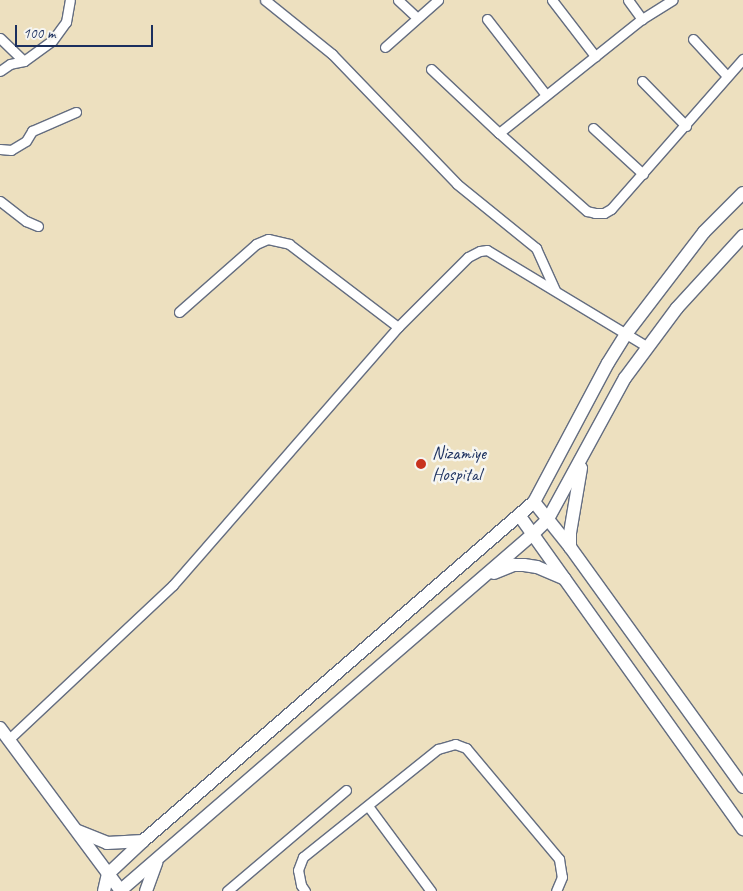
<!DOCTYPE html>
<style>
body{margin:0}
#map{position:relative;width:743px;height:891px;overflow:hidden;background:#ede0bf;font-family:Caveat,sans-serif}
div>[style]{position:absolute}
.roads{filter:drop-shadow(1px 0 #646d80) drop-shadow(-1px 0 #646d80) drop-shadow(0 1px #646d80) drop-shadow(0 -1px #646d80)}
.street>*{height:9px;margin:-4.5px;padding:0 4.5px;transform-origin:4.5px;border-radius:4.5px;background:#fff}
.secondary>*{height:12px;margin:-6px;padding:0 6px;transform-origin:6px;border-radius:6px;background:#fff}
.dots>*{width:14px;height:14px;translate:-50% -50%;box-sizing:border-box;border:2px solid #f6f6f2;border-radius:50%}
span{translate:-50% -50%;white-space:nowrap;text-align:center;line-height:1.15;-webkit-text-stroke:5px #f6f6f2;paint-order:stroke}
.poi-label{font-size:18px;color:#1b2f5e}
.left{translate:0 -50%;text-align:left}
.scale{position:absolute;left:15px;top:25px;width:138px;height:22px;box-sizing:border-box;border:2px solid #1b2f5e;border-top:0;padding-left:6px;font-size:15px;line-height:18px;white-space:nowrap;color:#1b2f5e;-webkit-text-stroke:4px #f6f6f2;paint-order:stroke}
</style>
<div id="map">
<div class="roads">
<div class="street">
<div style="left:265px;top:0;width:86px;rotate:38.9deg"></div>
<div style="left:332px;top:54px;width:180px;rotate:46.1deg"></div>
<div style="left:457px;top:184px;width:102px;rotate:39deg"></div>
<div style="left:536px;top:248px;width:46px;rotate:65.7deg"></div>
<div style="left:398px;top:0;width:26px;rotate:43deg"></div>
<div style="left:552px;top:0;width:71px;rotate:52.5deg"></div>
<div style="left:628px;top:0;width:24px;rotate:54deg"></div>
<div style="left:487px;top:19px;width:96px;rotate:52.2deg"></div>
<div style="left:0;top:38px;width:33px;rotate:44deg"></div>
<div style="left:24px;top:61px;width:14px;rotate:168deg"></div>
<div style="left:10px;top:64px;width:12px;rotate:145deg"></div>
<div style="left:693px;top:39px;width:50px;rotate:47.4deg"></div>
<div style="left:385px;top:47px;width:71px;rotate:-41.6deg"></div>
<div style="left:24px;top:61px;width:34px;rotate:-36deg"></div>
<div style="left:52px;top:41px;width:24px;rotate:-54deg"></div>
<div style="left:66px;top:22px;width:22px;rotate:-80deg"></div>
<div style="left:431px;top:69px;width:93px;rotate:43.3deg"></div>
<div style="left:499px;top:133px;width:118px;rotate:41.6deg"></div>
<div style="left:587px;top:211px;width:8px;rotate:14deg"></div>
<div style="left:595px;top:213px;width:9px"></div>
<div style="left:604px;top:213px;width:8px;rotate:-30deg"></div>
<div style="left:611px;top:209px;width:200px;rotate:-48.7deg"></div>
<div style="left:642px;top:81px;width:63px;rotate:45.6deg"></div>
<div style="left:593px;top:128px;width:68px;rotate:42.6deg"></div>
<div style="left:499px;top:133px;width:183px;rotate:-38.6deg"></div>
<div style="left:642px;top:19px;width:36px;rotate:-32deg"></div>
<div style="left:0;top:149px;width:11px;rotate:5deg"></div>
<div style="left:11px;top:150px;width:17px;rotate:-31deg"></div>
<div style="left:26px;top:141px;width:12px;rotate:-59deg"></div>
<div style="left:32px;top:131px;width:48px;rotate:-23.4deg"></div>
<div style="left:0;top:201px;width:33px;rotate:38deg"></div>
<div style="left:26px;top:221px;width:13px;rotate:23deg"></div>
<div style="left:179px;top:312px;width:103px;rotate:-41.4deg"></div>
<div style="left:256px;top:244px;width:13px;rotate:-23deg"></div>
<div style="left:268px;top:239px;width:22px;rotate:13deg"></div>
<div style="left:289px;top:244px;width:137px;rotate:37.3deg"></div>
<div style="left:398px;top:327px;width:99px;rotate:-45deg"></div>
<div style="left:468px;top:257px;width:13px;rotate:-27deg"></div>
<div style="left:480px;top:251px;width:7px;rotate:-8deg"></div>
<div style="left:487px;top:250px;width:188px;rotate:31.1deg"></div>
<div style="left:9px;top:739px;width:225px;rotate:-43.2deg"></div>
<div style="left:173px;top:585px;width:342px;rotate:-48.9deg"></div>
<div style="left:368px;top:806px;width:106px;rotate:53.5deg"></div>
<div style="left:227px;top:891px;width:156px;rotate:-40.3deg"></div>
<div style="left:305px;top:891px;width:7px;rotate:-124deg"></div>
<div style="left:301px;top:885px;width:15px;rotate:-101deg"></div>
<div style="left:298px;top:870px;width:14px;rotate:-69deg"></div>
<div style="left:303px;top:857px;width:173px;rotate:-38.7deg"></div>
<div style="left:438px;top:749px;width:18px;rotate:-16deg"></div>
<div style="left:455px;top:744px;width:12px;rotate:20deg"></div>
<div style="left:466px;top:748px;width:145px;rotate:50deg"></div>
<div style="left:559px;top:859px;width:18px;rotate:81deg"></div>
<div style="left:562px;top:877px;width:15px;rotate:113deg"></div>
</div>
<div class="secondary">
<div style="left:534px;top:502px;width:58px;rotate:51.3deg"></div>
<div style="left:570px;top:547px;width:296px;rotate:54.2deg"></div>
<div style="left:519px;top:515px;width:386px;rotate:54.5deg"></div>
<div style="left:570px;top:547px;width:14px;rotate:-90deg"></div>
<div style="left:570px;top:533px;width:66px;rotate:-80.4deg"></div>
<div style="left:494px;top:573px;width:22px;rotate:-22deg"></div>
<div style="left:514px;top:565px;width:10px"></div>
<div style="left:524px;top:565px;width:13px;rotate:9deg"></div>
<div style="left:537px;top:567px;width:30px;rotate:23deg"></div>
<div style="left:0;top:728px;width:203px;rotate:53.4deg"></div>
<div style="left:78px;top:831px;width:31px;rotate:22deg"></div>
<div style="left:107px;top:843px;width:36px;rotate:-3deg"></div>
<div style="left:121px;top:890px;width:544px;rotate:-40.83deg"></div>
<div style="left:533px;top:534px;width:21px;rotate:-45deg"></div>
<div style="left:548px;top:519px;width:161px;rotate:-61.4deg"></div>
<div style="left:625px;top:378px;width:87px;rotate:-53.4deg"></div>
<div style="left:677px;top:308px;width:98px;rotate:-47.5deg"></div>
<div style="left:104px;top:891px;width:17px;rotate:-77deg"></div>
<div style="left:108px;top:874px;width:48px;rotate:-43.3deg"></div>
<div style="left:143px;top:841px;width:517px;rotate:-40.93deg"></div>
<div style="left:534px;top:502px;width:157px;rotate:-62deg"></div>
<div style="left:608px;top:363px;width:34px;rotate:-58deg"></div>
<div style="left:626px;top:334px;width:128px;rotate:-52.6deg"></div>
<div style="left:704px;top:232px;width:55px;rotate:-45deg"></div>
<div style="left:146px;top:891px;width:30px;rotate:-70deg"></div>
</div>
</div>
<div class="dots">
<div style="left:421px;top:464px;background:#c8321e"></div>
</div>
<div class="poi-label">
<span class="left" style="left:432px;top:464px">Nizamiye<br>Hospital</span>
</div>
<div class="scale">100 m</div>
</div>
